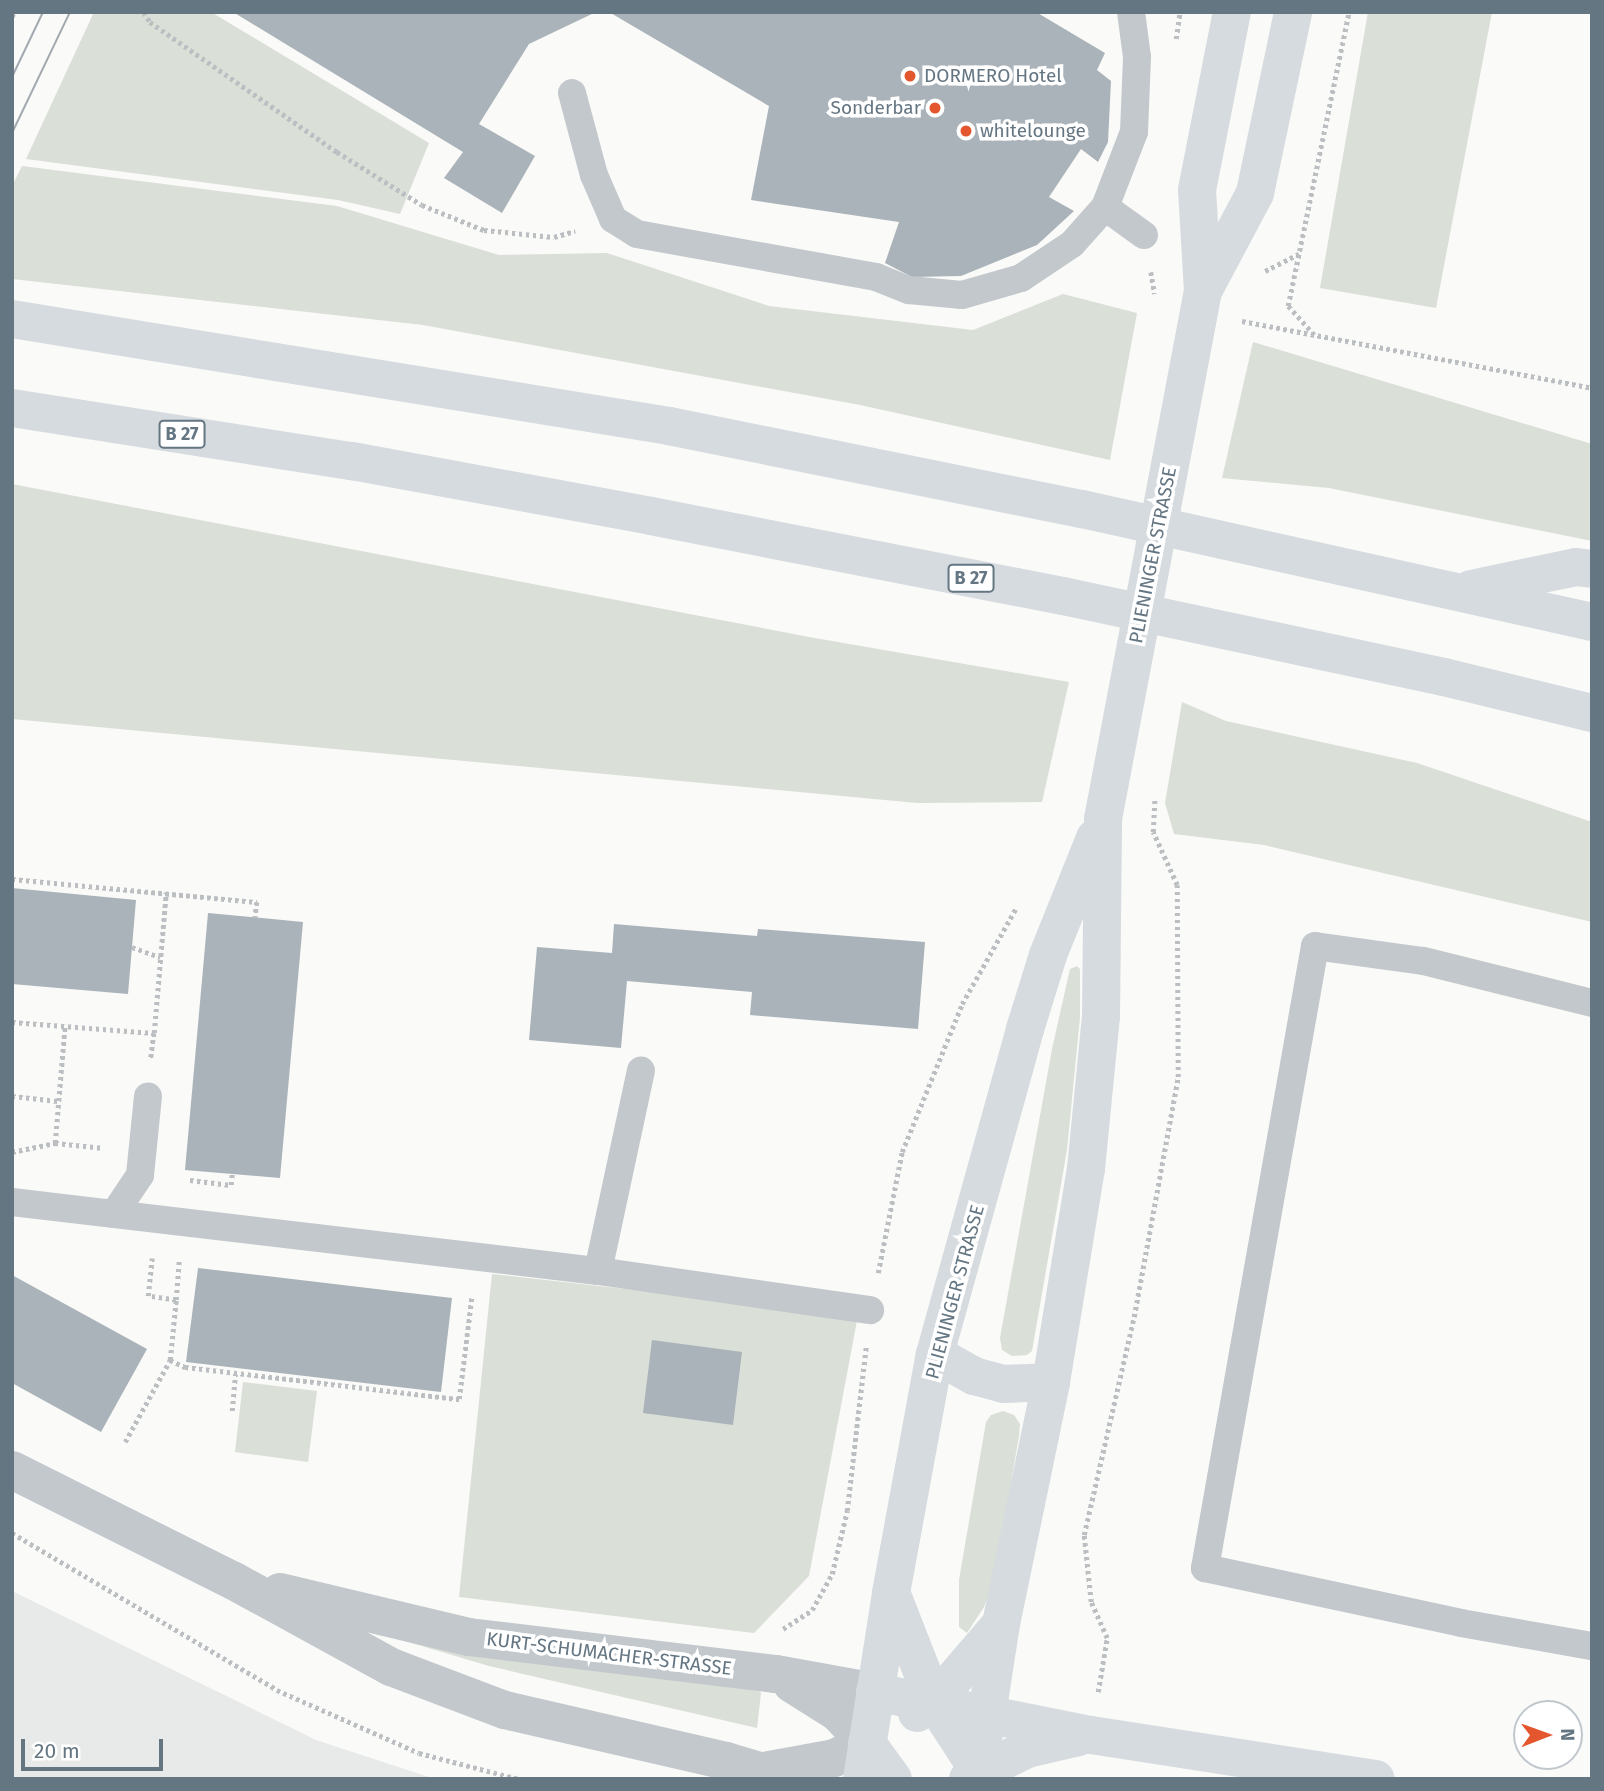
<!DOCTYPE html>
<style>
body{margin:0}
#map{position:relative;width:1604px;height:1791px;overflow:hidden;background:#fafaf8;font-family:"Fira Sans",sans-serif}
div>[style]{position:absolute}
.built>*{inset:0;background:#e8e9e9}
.green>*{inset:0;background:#dadfd7}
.building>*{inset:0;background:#aab3b9}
.path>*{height:4.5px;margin-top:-2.25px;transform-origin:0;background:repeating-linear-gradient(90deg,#bbbfc2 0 3.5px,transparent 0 7px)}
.service>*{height:28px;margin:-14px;padding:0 14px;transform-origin:14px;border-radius:14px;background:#c3c8cc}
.tertiary>*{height:38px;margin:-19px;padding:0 19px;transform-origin:19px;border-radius:19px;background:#c3c8cc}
.secondary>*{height:38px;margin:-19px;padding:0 19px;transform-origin:19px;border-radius:19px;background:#d6dbdf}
.trunk>*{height:38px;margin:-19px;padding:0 19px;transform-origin:19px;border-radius:19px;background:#d6dbdf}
.tram>*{height:2px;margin:-1px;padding:0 1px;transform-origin:1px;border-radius:1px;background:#a2aab0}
.dots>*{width:19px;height:19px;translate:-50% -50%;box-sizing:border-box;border:4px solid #fff;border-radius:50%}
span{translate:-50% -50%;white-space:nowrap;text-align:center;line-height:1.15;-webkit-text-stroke:7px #fff;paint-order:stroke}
.shield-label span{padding:2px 5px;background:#fff;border:2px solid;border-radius:5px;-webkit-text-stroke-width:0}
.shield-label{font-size:18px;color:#657683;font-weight:700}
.poi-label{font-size:19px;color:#657683}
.left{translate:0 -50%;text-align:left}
.right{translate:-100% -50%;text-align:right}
.street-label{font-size:19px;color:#657683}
.frame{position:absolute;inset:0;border:14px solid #657683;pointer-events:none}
.north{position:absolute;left:1513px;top:1700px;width:70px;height:70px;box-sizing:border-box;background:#fff;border:2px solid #c1c8cd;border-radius:50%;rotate:89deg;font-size:19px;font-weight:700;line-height:28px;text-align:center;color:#657683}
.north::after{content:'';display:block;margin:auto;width:24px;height:32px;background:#e4572e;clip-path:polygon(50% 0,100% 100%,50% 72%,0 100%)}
.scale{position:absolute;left:21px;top:1739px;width:142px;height:32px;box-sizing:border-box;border:4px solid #657683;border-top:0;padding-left:9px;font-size:21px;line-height:24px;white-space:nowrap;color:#657683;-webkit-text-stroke:5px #fff;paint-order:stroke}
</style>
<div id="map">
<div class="built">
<div style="clip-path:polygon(12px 1591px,316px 1740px,435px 1779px,12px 1779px)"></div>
</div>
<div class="green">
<div style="clip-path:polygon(94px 12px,211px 12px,429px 143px,400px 214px,338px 200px,26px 159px)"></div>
<div style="clip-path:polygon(1368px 12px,1492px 12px,1436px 308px,1320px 288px)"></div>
<div style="clip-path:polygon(22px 166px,337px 206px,499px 255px,607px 253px,769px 306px,973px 330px,1063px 294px,1137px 313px,1110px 460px,860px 405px,423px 325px,12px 279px,12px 186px)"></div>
<div style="clip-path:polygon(1253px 342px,1592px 444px,1592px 541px,1329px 488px,1222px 478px)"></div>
<div style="clip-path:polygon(12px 484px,809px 637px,1069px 682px,1042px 802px,917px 803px,12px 719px)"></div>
<div style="clip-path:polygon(1182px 702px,1226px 721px,1417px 763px,1592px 822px,1592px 922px,1264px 845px,1174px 834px,1165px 803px)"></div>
<div style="clip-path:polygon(1077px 966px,1080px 969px,1080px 1017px,1067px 1150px,1032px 1351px,1027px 1355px,1012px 1356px,1002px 1350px,1000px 1338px,1052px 1049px,1070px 969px)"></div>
<div style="clip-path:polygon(492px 1274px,858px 1315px,809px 1576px,754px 1633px,459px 1597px)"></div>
<div style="clip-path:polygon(243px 1382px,317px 1391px,308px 1462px,235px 1452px)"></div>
<div style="clip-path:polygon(1003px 1411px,1014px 1415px,1020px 1424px,1019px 1436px,994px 1582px,984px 1607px,967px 1633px,959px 1627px,959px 1580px,986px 1422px,991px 1415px)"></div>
<div style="clip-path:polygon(378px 1633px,759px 1691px,761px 1693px,757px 1728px,489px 1666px)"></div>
</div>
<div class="building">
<div style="clip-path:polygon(233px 12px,596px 12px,529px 44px,479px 124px,535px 156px,502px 213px,444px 178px,463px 152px)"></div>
<div style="clip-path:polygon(609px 12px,1036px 12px,1105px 53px,1097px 70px,1111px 81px,1108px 142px,1098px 162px,1081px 149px,1049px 197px,1074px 211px,1037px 245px,961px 276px,912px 277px,885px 263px,899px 222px,751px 200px,769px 106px)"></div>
<div style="clip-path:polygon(12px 888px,136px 900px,128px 994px,12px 984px)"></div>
<div style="clip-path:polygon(208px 913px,303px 922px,280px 1178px,185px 1170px)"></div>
<div style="clip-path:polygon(614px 924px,757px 936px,758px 929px,925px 942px,918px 1029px,750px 1015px,752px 992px,627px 981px,621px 1048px,529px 1040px,537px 947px,612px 953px)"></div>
<div style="clip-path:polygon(198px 1268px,452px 1298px,441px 1392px,186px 1362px)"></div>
<div style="clip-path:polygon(12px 1275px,147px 1349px,101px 1432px,12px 1383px)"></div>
<div style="clip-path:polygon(652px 1340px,742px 1352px,733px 1425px,643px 1413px)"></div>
</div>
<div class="path">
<div style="left:144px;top:12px;width:12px;rotate:59deg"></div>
<div style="left:150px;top:22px;width:228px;rotate:34.8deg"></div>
<div style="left:337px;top:152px;width:100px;rotate:31.9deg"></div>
<div style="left:422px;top:205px;width:67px;rotate:22deg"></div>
<div style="left:484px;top:230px;width:70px;rotate:5.7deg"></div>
<div style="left:554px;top:237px;width:22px;rotate:-16deg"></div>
<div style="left:12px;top:17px;width:5px;rotate:-68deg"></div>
<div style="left:1176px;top:39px;width:27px;rotate:-82deg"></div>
<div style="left:1265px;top:271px;width:38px;rotate:-27deg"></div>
<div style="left:1151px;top:272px;width:22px;rotate:80deg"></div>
<div style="left:1242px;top:321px;width:356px;rotate:10.8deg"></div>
<div style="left:1314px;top:335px;width:39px;rotate:-132deg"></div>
<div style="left:1288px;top:306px;width:300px;rotate:-78.3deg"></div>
<div style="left:12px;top:879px;width:246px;rotate:5.4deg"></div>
<div style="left:257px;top:902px;width:16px;rotate:97deg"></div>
<div style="left:132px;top:947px;width:30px;rotate:20deg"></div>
<div style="left:12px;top:1022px;width:142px;rotate:4.4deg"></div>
<div style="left:154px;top:1033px;width:25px;rotate:97deg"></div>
<div style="left:154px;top:1033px;width:141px;rotate:-85.1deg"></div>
<div style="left:12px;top:1096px;width:46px;rotate:6.2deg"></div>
<div style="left:55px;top:1143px;width:119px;rotate:-85.2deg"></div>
<div style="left:12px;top:1152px;width:44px;rotate:-11.8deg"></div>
<div style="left:55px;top:1143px;width:49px;rotate:5.8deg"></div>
<div style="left:190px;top:1180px;width:41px;rotate:7deg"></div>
<div style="left:231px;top:1185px;width:11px;rotate:-85deg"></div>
<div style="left:878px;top:1273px;width:123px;rotate:-78.8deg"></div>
<div style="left:902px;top:1152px;width:160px;rotate:-67.9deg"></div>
<div style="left:962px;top:1004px;width:110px;rotate:-60.6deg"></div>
<div style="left:176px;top:1300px;width:40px;rotate:-85.7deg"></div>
<div style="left:170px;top:1360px;width:17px;rotate:25deg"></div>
<div style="left:185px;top:1367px;width:276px;rotate:6.7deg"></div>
<div style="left:459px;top:1399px;width:105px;rotate:-82.9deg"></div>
<div style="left:232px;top:1411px;width:37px;rotate:-85deg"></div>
<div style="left:125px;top:1442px;width:94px;rotate:-61.2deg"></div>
<div style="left:170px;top:1360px;width:60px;rotate:-84.3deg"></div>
<div style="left:176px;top:1300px;width:28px;rotate:-172deg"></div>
<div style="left:148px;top:1296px;width:38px;rotate:-84deg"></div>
<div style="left:12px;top:1533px;width:308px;rotate:30.6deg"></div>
<div style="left:277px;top:1690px;width:155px;rotate:23.9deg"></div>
<div style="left:419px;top:1753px;width:103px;rotate:14.6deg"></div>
<div style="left:783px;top:1629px;width:35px;rotate:-33deg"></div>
<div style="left:812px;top:1610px;width:41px;rotate:-60.9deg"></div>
<div style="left:832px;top:1574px;width:65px;rotate:-76.6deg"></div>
<div style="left:847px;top:1511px;width:165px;rotate:-83.4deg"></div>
<div style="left:1098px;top:1692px;width:55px;rotate:-80.5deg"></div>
<div style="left:1107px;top:1638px;width:39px;rotate:-114deg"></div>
<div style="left:1091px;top:1602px;width:67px;rotate:-96deg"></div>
<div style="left:1084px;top:1535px;width:224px;rotate:-77.1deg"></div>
<div style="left:1134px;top:1317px;width:244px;rotate:-79.6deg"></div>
<div style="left:1178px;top:1077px;width:192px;rotate:-90.3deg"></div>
<div style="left:1177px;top:885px;width:58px;rotate:-114.4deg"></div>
<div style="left:1153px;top:832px;width:33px;rotate:-87deg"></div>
</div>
<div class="service">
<div style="left:572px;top:93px;width:85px;rotate:75deg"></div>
<div style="left:594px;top:175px;width:48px;rotate:66.6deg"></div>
<div style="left:613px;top:219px;width:28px;rotate:32deg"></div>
<div style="left:637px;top:234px;width:243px;rotate:10.2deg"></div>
<div style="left:876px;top:277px;width:35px;rotate:22deg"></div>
<div style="left:909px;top:290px;width:53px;rotate:5.4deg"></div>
<div style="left:962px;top:295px;width:61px;rotate:-16.1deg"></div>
<div style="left:1021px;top:278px;width:61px;rotate:-33.7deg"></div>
<div style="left:1072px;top:244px;width:50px;rotate:-48.3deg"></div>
<div style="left:1105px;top:207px;width:80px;rotate:-68.9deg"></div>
<div style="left:1134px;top:132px;width:75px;rotate:-87.7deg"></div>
<div style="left:1137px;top:57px;width:45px;rotate:-97.6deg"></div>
<div style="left:1105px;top:207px;width:48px;rotate:35.7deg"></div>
<div style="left:1592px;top:1003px;width:174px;rotate:-166deg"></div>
<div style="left:1423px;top:961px;width:109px;rotate:-172.1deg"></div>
<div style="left:1315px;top:946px;width:632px;rotate:100.03deg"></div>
<div style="left:1205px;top:1568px;width:262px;rotate:12.1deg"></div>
<div style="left:1461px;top:1623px;width:133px;rotate:10deg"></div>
<div style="left:12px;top:1202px;width:590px;rotate:6.72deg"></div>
<div style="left:598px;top:1271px;width:275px;rotate:8.2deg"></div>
<div style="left:114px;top:1214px;width:47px;rotate:-56.3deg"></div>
<div style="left:140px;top:1175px;width:79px;rotate:-84.2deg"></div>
<div style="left:598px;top:1271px;width:205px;rotate:-77.9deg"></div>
</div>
<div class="tertiary">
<div style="left:12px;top:1470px;width:248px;rotate:26.6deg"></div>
<div style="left:234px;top:1581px;width:179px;rotate:28.7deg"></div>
<div style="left:391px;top:1667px;width:122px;rotate:20.7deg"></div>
<div style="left:505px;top:1710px;width:227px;rotate:13deg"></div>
<div style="left:726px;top:1761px;width:64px;rotate:16.4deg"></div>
<div style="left:280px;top:1592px;width:194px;rotate:13.4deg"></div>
<div style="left:469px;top:1637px;width:309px;rotate:6.9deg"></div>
<div style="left:776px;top:1674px;width:101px;rotate:10.3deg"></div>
<div style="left:764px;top:1771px;width:71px;rotate:-10.5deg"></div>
<div style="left:834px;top:1758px;width:36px;rotate:-24deg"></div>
<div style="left:867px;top:1743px;width:43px;rotate:-134.1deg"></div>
<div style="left:837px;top:1712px;width:53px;rotate:-148.1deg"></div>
</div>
<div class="secondary">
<div style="left:1203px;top:291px;width:111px;rotate:-62deg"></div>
<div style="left:1255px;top:193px;width:185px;rotate:-78.1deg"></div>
<div style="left:935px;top:1354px;width:45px;rotate:29.4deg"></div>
<div style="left:974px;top:1376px;width:30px;rotate:15deg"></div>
<div style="left:1003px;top:1384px;width:48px;rotate:-2.4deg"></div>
<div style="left:892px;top:1595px;width:115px;rotate:68.6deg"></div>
<div style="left:934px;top:1702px;width:92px;rotate:57deg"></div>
<div style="left:875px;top:1692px;width:220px;rotate:11.3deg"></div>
<div style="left:1091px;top:1735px;width:288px;rotate:8.8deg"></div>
<div style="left:917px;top:1713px;width:20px;rotate:-33deg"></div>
<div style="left:934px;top:1702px;width:101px;rotate:-49.4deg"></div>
<div style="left:867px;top:1743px;width:44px;rotate:54.2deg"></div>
<div style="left:862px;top:1779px;width:188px;rotate:-81.1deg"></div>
<div style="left:891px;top:1593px;width:243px;rotate:-79.6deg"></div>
<div style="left:935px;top:1354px;width:337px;rotate:-74.5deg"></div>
<div style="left:1025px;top:1029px;width:77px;rotate:-72.7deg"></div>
<div style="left:1048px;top:955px;width:126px;rotate:-68.1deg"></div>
<div style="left:968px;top:1779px;width:66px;rotate:-27deg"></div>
<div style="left:1027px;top:1749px;width:53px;rotate:-13deg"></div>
<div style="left:977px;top:1779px;width:157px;rotate:-81.2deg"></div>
<div style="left:1001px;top:1624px;width:247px;rotate:-78.3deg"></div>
<div style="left:1051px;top:1382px;width:216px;rotate:-80.7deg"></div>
<div style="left:1086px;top:1169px;width:153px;rotate:-84.4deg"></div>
<div style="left:1101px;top:1017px;width:198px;rotate:-89.4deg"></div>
<div style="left:1103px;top:819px;width:537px;rotate:-79.28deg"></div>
<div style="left:1203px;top:291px;width:101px;rotate:-93.4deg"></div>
<div style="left:1197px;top:190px;width:181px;rotate:-78.9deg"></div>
</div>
<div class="trunk">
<div style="left:12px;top:319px;width:666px;rotate:9.25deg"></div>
<div style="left:669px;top:426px;width:421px;rotate:11.4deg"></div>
<div style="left:1082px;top:509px;width:522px;rotate:12.49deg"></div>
<div style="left:12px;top:408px;width:344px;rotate:8.9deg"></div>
<div style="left:352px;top:461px;width:304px;rotate:10.4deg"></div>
<div style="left:651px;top:516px;width:420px;rotate:11deg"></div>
<div style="left:1063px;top:596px;width:390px;rotate:12deg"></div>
<div style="left:1444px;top:677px;width:152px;rotate:13.7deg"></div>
<div style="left:1471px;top:589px;width:107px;rotate:-11.8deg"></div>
<div style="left:1576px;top:567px;width:16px;rotate:7deg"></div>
</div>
<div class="tram">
<div style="left:12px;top:77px;width:72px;rotate:-64.5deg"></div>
<div style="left:12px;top:133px;width:134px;rotate:-64.4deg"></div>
</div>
<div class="dots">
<div style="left:910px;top:76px;background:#e4572e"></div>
<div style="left:935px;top:108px;background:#e4572e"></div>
<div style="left:966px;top:131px;background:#e4572e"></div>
</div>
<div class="shield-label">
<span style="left:182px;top:434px">B 27</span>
<span style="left:971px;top:578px">B 27</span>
</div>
<div class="poi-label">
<span class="left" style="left:924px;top:76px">DORMERO Hotel</span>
<span class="right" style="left:921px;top:108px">Sonderbar</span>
<span class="left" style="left:980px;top:131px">whitelounge</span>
</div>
<div class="street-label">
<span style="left:1153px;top:555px;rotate:-79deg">PLIENINGER STRASSE</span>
<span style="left:955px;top:1292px;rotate:-75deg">PLIENINGER STRASSE</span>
<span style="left:609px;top:1654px;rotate:7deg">KURT-SCHUMACHER-STRASSE</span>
</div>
<div class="frame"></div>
<div class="north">N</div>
<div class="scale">20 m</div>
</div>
